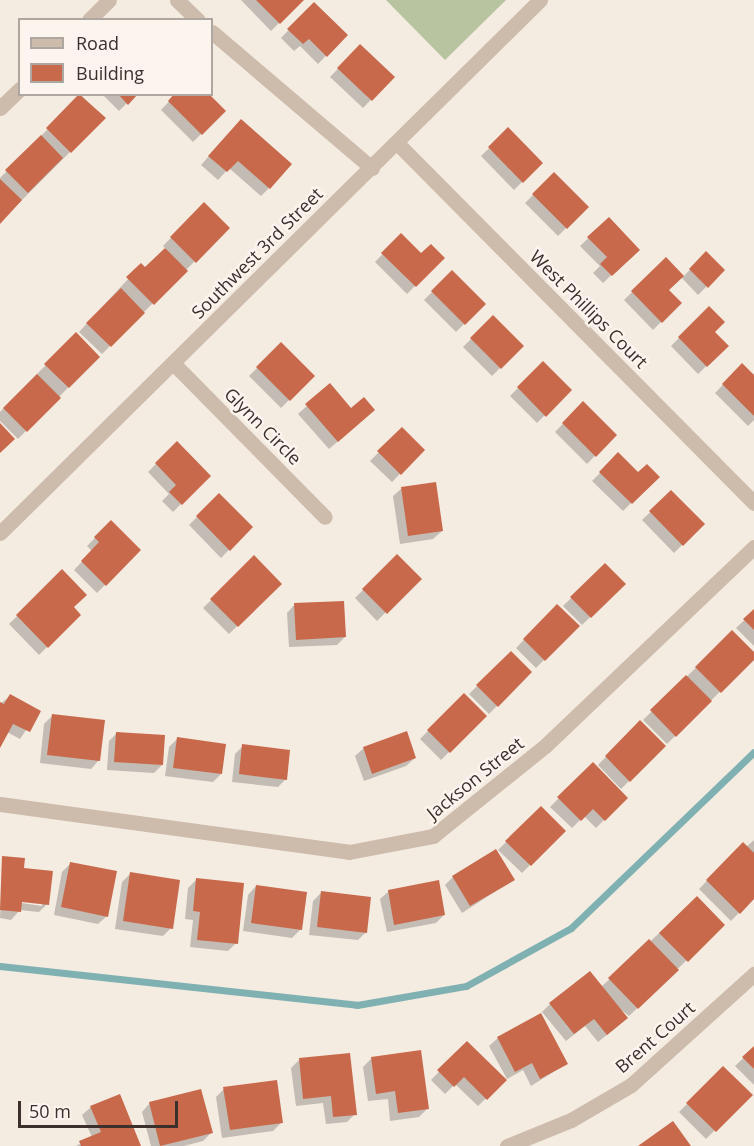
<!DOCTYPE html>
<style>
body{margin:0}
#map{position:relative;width:754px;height:1146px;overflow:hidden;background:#f4ebe1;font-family:"Open Sans",sans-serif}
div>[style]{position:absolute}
.green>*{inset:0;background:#b8c4a0}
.shadow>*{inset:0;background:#0003}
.stream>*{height:7px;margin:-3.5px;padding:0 3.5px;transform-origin:3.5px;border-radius:3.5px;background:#7fb0b2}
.building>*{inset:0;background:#c8694b}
.minor>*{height:15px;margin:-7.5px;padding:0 7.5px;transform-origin:7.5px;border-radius:7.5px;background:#cdbbac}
.tertiary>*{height:15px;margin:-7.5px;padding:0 7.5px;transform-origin:7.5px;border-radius:7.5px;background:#cdbbac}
span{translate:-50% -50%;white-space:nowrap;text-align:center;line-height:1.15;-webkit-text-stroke:5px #fbf5ee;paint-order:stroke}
.street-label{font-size:18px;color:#3b302b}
.legend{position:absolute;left:18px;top:18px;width:195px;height:78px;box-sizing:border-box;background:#fbf5ee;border:2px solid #aea6a0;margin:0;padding:8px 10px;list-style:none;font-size:18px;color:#3b302b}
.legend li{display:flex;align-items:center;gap:12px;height:30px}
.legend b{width:30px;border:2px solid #aea6a0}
.scale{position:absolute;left:18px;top:1101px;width:160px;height:27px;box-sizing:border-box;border:3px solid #3b302b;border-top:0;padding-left:8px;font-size:18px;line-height:21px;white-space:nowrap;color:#3b302b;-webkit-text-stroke:4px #fbf5ee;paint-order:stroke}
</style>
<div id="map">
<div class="green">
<div style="clip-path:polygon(386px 0,506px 0,445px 60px)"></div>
</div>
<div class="shadow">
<div style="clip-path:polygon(241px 0,302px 0,271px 31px)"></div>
<div style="clip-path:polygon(314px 4px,346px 35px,318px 64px,300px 46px,294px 51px,281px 38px)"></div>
<div style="clip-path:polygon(360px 46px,393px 77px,363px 108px,330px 77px)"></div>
<div style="clip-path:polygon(102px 94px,136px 94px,119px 111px)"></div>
<div style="clip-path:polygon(176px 94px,224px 111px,193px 142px,161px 110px)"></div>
<div style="clip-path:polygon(81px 95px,104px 118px,0 222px,0 178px)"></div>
<div style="clip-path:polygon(233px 129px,269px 188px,261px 196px,229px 168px,218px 180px,201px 165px)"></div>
<div style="clip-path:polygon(508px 130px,541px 163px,514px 190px,481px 156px)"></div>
<div style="clip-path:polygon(554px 174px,587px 207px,558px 236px,525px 203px)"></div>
<div style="clip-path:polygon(204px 204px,228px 228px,102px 354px,79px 332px,141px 265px,145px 269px,166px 249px,163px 246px)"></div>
<div style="clip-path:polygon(609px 219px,638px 250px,603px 283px,593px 273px,600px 266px,580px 246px)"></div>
<div style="clip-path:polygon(401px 235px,421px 255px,443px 258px,407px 294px,375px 262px)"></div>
<div style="clip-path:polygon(706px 253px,723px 270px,698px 295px,681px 277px,667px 290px,680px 303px,653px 330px,624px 300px,666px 259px,683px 277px)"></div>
<div style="clip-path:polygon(452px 272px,484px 304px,456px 332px,424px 300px)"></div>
<div style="clip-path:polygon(709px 308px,713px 332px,727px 346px,698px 374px,671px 346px)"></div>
<div style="clip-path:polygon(493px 317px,522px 346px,492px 376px,463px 347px)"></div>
<div style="clip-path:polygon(76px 334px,98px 357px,18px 439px,0 421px,0 412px)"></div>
<div style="clip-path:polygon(281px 344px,313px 376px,281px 408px,249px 376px)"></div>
<div style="clip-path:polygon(543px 363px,570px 390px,537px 423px,510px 396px)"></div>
<div style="clip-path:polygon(742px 365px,754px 377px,754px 420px,748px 426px,715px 393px)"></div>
<div style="clip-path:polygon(330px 385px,351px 410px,365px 418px,329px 449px,298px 414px)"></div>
<div style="clip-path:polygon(583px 403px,615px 435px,587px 464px,555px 432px)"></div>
<div style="clip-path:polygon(402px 429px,423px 450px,392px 482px,370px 461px)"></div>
<div style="clip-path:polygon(177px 443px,209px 476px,173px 512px,162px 501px,169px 494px,148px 472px)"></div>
<div style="clip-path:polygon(618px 455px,638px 474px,657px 477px,623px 511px,592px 481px)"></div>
<div style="clip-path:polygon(402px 488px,442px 531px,433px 539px,400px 544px,393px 496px)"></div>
<div style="clip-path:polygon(671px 492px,703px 524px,674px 553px,642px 520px)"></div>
<div style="clip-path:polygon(219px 495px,251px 527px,221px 558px,189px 525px)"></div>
<div style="clip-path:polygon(111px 522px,139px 550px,97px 593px,74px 570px,92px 551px,87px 546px)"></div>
<div style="clip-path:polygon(397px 556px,419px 579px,377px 621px,355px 598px)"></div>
<div style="clip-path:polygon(254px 558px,280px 584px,229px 634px,203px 608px)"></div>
<div style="clip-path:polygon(605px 565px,624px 584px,582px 625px,563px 606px)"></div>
<div style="clip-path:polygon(62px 572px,72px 607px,79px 615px,39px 655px,9px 624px)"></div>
<div style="clip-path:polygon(295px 604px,345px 637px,337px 645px,289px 647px,287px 613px)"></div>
<div style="clip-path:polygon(557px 606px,577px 626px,536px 668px,516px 648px)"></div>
<div style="clip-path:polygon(754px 611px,754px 646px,736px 628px)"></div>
<div style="clip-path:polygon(732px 632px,754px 658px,667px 744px,643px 720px)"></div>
<div style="clip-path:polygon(511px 653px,530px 672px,489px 714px,469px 694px)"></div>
<div style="clip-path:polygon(464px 695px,485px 716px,441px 760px,420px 739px)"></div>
<div style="clip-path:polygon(10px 696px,39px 711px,20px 739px,7px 732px,0 745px,0 704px)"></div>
<div style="clip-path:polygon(52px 716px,99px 760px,91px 769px,40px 763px,44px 724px)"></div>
<div style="clip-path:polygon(640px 722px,664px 746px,621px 789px,598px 765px)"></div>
<div style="clip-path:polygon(117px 733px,162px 765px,154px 773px,107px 770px,109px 741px)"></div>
<div style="clip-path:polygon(177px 739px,221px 774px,213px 782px,165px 776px,169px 747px)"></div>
<div style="clip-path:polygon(243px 746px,286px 779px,278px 787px,232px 782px,235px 754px)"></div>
<div style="clip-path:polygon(364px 748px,415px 758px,406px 766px,364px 781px,355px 756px)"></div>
<div style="clip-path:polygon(593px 764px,626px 798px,596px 828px,584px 816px,572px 828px,550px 807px)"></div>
<div style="clip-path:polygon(541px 808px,564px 831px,522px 873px,498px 850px)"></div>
<div style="clip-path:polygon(754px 840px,754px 897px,731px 921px,699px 889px,743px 844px,746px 847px)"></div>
<div style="clip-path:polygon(evenodd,3px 857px,23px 869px,47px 904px,39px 912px,20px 910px,11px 920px,0 918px,3px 857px,15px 899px,42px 903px,42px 906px,15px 902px,15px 899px)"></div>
<div style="clip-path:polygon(70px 864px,107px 916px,98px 924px,54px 915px,62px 872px)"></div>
<div style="clip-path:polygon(130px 874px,171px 928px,163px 936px,115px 929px,122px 882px)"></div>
<div style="clip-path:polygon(453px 877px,513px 880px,462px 913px,445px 885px)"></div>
<div style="clip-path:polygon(196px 880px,236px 943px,228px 951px,190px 947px,193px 920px,185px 919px,188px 888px)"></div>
<div style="clip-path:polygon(256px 886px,305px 893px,300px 930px,292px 938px,243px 931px,248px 895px)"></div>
<div style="clip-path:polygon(389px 891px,444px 915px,436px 923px,387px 932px,380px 899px)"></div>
<div style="clip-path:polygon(321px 893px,366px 932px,358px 940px,309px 935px,313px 901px)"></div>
<div style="clip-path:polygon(697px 898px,723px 925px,629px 1016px,614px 1004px,618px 1026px,598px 1042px,585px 1026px,566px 1041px,542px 1012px,550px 1004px,601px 987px)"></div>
<div style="clip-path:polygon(498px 1038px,566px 1064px,531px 1086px,523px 1070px,507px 1079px,489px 1046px)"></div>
<div style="clip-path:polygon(467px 1043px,505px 1080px,478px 1106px,455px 1084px,445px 1094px,431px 1080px)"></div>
<div style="clip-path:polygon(754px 1048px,754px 1085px,735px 1066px)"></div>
<div style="clip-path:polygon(300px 1059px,355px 1114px,347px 1122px,326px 1124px,323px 1103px,296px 1106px,291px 1068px)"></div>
<div style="clip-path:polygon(371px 1059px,428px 1108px,419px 1117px,390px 1121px,388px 1099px,368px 1101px,363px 1067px)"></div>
<div style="clip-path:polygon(723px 1068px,750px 1095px,706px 1139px,679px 1112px)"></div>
<div style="clip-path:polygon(224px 1089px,282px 1122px,273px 1131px,222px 1138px,216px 1097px)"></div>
<div style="clip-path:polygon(150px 1103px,211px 1133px,203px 1141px,184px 1146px,151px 1146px,142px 1112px)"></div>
<div style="clip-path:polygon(91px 1107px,140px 1146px,76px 1146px,92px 1137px,82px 1115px)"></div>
</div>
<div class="stream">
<div style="left:0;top:966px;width:359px;rotate:6.2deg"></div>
<div style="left:357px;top:1005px;width:111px;rotate:-9.9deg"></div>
<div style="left:466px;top:986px;width:120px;rotate:-28.9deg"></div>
<div style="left:571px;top:928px;width:254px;rotate:-43.9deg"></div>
</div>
<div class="building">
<div style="clip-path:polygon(256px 0,304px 0,280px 24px)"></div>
<div style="clip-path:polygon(314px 2px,348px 35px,327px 57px,309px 39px,303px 44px,287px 29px)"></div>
<div style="clip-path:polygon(360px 44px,395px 77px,372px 101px,337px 68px)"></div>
<div style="clip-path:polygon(79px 94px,106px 118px,71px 153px,46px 128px)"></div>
<div style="clip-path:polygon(118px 94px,138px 94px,128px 105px)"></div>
<div style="clip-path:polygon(174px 94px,209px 94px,226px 111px,202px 135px,168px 101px)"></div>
<div style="clip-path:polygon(241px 119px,292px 164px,270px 189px,238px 161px,227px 172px,208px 156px)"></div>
<div style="clip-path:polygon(508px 127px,543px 163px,523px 183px,488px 147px)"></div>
<div style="clip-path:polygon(41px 135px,63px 158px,28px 193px,5px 170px)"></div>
<div style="clip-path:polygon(554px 172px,589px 207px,567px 229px,532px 194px)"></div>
<div style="clip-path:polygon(0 179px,22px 200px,0 224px)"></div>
<div style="clip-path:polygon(204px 202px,230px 228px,196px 263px,170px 237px)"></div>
<div style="clip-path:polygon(609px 217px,640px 250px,612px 276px,600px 264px,607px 257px,587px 237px)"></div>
<div style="clip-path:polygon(401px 233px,421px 253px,431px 244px,445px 258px,416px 287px,381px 253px)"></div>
<div style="clip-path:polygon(165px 248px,188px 271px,154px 305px,126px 277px,141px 263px,145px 267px)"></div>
<div style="clip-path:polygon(706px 251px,725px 270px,708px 288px,689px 269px)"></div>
<div style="clip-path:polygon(666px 257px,684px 276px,669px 290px,682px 303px,662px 323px,631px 291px)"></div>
<div style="clip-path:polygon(452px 270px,486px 304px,465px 325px,431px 291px)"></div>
<div style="clip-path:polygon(121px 288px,145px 313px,111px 347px,86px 323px)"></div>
<div style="clip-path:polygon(709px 306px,725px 322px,715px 332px,729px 346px,707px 367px,678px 337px)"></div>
<div style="clip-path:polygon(493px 315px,524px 346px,501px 369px,470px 338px)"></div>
<div style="clip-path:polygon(76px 332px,100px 357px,69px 388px,44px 364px)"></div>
<div style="clip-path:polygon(281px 342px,315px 376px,290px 401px,256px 367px)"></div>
<div style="clip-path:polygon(543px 361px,572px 390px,546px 417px,517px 387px)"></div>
<div style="clip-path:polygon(742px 363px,754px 375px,754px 416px,722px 384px)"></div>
<div style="clip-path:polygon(37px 374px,61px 398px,27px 432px,3px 408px)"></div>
<div style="clip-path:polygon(330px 383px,351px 408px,364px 397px,375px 410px,338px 442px,305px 404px)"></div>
<div style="clip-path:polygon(583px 401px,617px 435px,596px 457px,562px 423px)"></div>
<div style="clip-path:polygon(0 423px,15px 439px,0 453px)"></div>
<div style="clip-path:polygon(402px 427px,425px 450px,401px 475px,377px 451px)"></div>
<div style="clip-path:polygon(177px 441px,211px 476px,182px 505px,169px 492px,176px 485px,155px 463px)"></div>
<div style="clip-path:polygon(618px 452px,638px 472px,647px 464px,660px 477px,632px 504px,599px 472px)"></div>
<div style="clip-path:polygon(436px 482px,443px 531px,408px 536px,401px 487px)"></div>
<div style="clip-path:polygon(671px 490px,705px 524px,683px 546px,649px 511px)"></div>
<div style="clip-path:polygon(219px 493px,253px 527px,230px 551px,196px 516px)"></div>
<div style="clip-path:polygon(111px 520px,141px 550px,106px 586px,81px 561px,99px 542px,94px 537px)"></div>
<div style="clip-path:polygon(397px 554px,422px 579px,387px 614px,362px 589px)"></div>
<div style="clip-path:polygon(254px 555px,282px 584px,238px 627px,210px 599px)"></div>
<div style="clip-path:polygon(605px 563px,626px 584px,591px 618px,570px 597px)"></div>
<div style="clip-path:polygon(62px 569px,87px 595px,74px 607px,81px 615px,48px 648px,16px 615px)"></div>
<div style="clip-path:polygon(344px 601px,346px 637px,296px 640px,294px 603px)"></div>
<div style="clip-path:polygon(557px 604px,580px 626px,545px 661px,523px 639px)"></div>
<div style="clip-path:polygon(754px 609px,754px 630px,743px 619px)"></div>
<div style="clip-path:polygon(732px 630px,754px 652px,754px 660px,721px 693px,695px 667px)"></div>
<div style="clip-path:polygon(511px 651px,532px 672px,498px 707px,476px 685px)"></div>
<div style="clip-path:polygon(686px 675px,712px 701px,676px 737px,650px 710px)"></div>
<div style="clip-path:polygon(464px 693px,487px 716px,450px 753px,427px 730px)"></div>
<div style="clip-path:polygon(10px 694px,41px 711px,30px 732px,13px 724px,0 748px,0 702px,4px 704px)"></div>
<div style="clip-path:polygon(52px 714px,105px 720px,100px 761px,47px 755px)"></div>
<div style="clip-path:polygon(640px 720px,666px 746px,630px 782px,605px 756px)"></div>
<div style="clip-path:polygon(407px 731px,416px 758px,372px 774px,363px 747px)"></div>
<div style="clip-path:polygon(116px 732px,165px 735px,163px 765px,114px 762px)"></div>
<div style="clip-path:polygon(177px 737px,226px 744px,222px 774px,173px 768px)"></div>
<div style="clip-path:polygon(242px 744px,290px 750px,287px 780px,239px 774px)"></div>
<div style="clip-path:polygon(593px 762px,628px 798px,605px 821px,593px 809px,581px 821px,557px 797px)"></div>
<div style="clip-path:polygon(541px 806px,566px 831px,531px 866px,505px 841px)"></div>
<div style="clip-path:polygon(743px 842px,754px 853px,754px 899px,740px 914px,706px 880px)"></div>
<div style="clip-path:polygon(496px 849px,515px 880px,470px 906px,452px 876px)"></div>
<div style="clip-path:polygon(2px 856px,25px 858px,24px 868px,53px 871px,49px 905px,22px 902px,21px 912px,0 910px)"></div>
<div style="clip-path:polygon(70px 862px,117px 871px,108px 917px,61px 907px)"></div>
<div style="clip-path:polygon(130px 872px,180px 880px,173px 929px,123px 921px)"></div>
<div style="clip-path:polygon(196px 878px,244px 883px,238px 944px,197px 940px,200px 912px,193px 911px)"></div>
<div style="clip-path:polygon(439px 880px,445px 915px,394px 925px,388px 890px)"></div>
<div style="clip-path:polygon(256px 885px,307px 892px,302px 930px,251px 923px)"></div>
<div style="clip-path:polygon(321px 891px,371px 897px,367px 933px,317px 927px)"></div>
<div style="clip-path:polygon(697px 896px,725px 925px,688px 962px,659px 933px)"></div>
<div style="clip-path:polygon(649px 939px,679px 970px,638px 1009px,608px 978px)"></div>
<div style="clip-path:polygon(590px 971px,628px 1018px,607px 1035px,594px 1019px,574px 1034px,549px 1003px)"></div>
<div style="clip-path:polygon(541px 1013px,568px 1064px,540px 1079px,532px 1063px,515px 1072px,497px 1037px)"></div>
<div style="clip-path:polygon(467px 1041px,507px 1080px,487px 1100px,464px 1077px,454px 1087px,437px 1070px)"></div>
<div style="clip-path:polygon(754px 1046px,754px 1069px,742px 1057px)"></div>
<div style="clip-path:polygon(421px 1050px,429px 1109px,398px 1113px,395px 1091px,376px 1094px,371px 1057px)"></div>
<div style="clip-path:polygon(350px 1053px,357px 1115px,333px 1117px,331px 1096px,303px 1099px,299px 1058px)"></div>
<div style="clip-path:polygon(723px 1066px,753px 1095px,716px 1132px,686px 1103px)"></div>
<div style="clip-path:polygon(277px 1080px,283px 1123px,230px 1130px,223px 1087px)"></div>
<div style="clip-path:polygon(201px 1089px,213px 1133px,160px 1146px,149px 1102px)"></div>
<div style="clip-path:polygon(120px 1094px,141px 1146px,81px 1146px,79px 1141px,101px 1132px,90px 1106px)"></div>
<div style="clip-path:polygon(673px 1121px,691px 1146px,638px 1146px)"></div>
</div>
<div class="minor">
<div style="left:177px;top:0;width:29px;rotate:44deg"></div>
<div style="left:89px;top:20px;width:28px;rotate:-45deg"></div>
<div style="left:212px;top:32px;width:210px;rotate:40.4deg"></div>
<div style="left:0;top:108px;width:28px;rotate:-44deg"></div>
<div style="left:397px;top:143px;width:507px;rotate:45.24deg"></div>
<div style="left:173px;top:363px;width:216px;rotate:45.4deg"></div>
<div style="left:0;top:804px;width:352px;rotate:7.8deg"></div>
<div style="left:349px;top:852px;width:86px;rotate:-10.8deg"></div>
<div style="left:433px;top:836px;width:145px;rotate:-38.8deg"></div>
<div style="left:546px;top:745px;width:287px;rotate:-43.6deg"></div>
<div style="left:507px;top:1146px;width:69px;rotate:-22.1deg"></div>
<div style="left:571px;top:1120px;width:69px;rotate:-30.3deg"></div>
<div style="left:631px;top:1085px;width:166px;rotate:-42.1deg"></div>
</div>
<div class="tertiary">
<div style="left:0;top:533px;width:759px;rotate:-44.63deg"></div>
</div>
<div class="street-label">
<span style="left:257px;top:253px;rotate:-45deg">Southwest 3rd Street</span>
<span style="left:589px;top:309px;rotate:45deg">West Phillips Court</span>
<span style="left:263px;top:426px;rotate:45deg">Glynn Circle</span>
<span style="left:475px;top:778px;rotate:-39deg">Jackson Street</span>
<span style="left:655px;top:1037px;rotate:-41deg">Brent Court</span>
</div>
<ul class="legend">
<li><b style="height:8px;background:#cdbbac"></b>Road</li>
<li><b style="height:16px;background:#c8694b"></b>Building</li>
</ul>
<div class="scale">50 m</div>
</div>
